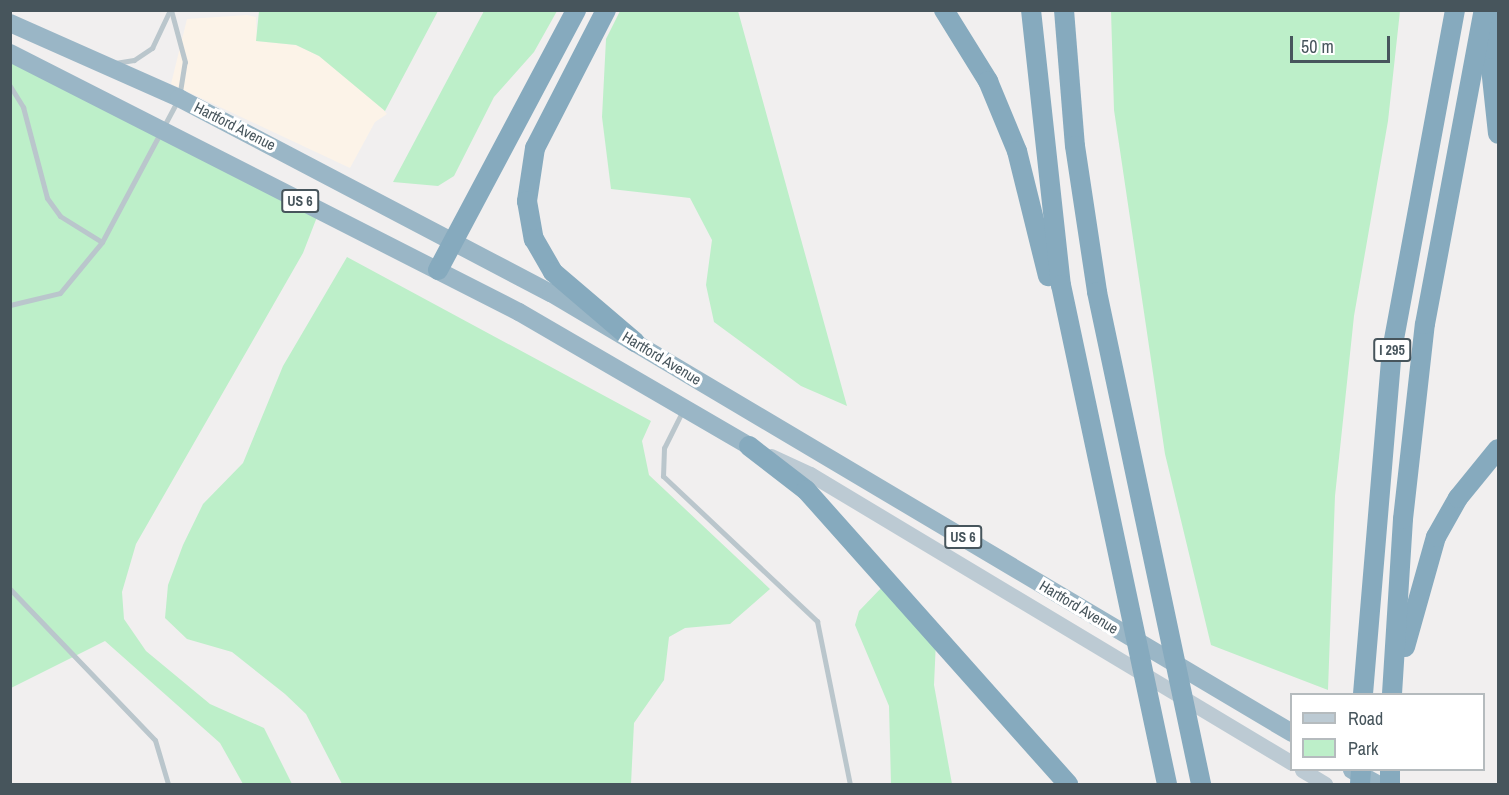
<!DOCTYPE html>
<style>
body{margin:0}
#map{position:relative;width:1509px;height:795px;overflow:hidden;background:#f1efef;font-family:"Archivo Narrow",sans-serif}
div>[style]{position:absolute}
.commercial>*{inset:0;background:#fcf3e8}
.green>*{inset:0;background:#bdefc9}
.service>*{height:5px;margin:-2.5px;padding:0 2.5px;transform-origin:2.5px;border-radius:2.5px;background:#bac6cc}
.secondary>*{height:15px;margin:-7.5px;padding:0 7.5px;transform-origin:7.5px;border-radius:7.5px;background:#bccad3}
.trunk>*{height:18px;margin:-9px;padding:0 9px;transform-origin:9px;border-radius:9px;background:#9ab6c6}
.motorway>*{height:20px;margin:-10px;padding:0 10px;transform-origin:10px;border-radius:10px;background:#86aabe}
span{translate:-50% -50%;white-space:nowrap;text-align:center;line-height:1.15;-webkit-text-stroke:6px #fff;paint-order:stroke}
.shield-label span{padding:2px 4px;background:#fff;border:2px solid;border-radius:4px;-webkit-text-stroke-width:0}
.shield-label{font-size:14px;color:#47555c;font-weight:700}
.street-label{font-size:15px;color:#47555c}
.frame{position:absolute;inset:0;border:12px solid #47555c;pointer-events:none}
.legend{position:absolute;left:1290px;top:693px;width:195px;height:78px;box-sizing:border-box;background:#fff;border:2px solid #b5bbbe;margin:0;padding:8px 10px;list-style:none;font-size:18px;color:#47555c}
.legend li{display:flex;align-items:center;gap:12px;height:30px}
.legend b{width:30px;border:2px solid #b5bbbe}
.scale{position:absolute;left:1290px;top:36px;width:100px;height:27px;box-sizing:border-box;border:3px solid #47555c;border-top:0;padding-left:8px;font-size:18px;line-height:21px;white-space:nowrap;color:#47555c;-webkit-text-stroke:4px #fff;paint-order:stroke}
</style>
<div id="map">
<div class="commercial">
<div style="clip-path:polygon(247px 15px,256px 17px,257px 41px,296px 45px,319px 56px,366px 90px,387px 114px,375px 122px,350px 168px,171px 84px,187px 19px)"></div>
</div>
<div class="green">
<div style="clip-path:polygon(259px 11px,259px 10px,438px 11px,385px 111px,319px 56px,296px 45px,256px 41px)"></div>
<div style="clip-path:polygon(484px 11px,557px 11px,534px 52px,494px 97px,454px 176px,438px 186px,393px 182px)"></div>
<div style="clip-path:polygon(620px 11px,738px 11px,847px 406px,801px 386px,714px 322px,706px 285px,712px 240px,690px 198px,611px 189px,602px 117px,606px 39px)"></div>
<div style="clip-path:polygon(1111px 11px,1400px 11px,1388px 121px,1354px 316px,1335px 496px,1328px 690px,1211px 645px,1165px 454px,1114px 110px)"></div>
<div style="clip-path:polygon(10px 44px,317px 217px,303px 253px,136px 544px,122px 592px,124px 619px,146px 651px,210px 704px,264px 728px,292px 784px,243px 784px,220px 743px,105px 641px,11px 688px)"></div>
<div style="clip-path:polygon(347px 257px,651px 421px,642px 441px,649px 475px,770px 589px,730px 624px,685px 628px,669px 637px,664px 680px,634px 723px,631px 784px,342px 784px,306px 714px,285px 694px,232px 652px,187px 639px,165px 618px,168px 585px,183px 545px,203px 504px,243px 463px,283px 366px)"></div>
<div style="clip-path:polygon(884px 585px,936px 641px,934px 685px,952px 784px,891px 784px,889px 706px,855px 625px,859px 611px)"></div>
</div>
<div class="service">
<div style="left:115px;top:63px;width:19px;rotate:-9deg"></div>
<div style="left:134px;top:60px;width:22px;rotate:-34deg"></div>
<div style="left:152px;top:48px;width:42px;rotate:-64.7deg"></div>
<div style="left:10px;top:86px;width:25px;rotate:58deg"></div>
<div style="left:23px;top:107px;width:94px;rotate:75.2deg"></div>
<div style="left:47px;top:198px;width:22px;rotate:54deg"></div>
<div style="left:60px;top:216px;width:49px;rotate:31.8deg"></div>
<div style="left:10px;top:305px;width:51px;rotate:-13.5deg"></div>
<div style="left:60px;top:293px;width:66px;rotate:-50.5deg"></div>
<div style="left:102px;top:242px;width:163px;rotate:-61.9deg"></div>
<div style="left:179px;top:98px;width:36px;rotate:-81deg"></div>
<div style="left:185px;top:62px;width:54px;rotate:-105.1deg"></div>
<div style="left:682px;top:412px;width:40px;rotate:116.6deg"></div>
<div style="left:664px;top:448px;width:28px;rotate:92deg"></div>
<div style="left:663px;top:476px;width:212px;rotate:43.3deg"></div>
<div style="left:817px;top:621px;width:166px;rotate:78.6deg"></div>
<div style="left:10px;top:589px;width:209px;rotate:46.2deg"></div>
<div style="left:155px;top:740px;width:46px;rotate:73.5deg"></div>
</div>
<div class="secondary">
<div style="left:771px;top:456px;width:43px;rotate:24.8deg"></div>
<div style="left:810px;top:474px;width:562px;rotate:30.95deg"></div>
<div style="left:1302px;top:770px;width:27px;rotate:31deg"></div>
</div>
<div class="trunk">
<div style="left:10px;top:23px;width:185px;rotate:23.9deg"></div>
<div style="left:179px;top:98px;width:420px;rotate:27.7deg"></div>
<div style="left:551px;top:293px;width:862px;rotate:30.7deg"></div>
<div style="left:10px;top:53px;width:571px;rotate:26.97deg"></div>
<div style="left:519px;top:312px;width:266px;rotate:30.2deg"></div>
<div style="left:1352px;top:770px;width:29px;rotate:29deg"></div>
</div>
<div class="motorway">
<div style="left:606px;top:10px;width:155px;rotate:117.2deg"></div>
<div style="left:535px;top:148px;width:54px;rotate:98.6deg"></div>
<div style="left:527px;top:201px;width:39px;rotate:80deg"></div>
<div style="left:534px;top:239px;width:38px;rotate:60deg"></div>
<div style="left:553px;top:272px;width:108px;rotate:40.5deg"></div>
<div style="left:944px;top:10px;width:84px;rotate:58.2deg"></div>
<div style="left:988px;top:81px;width:76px;rotate:67.5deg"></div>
<div style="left:1017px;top:151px;width:129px;rotate:76.1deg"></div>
<div style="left:1031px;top:10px;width:277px;rotate:83.8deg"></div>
<div style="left:1061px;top:285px;width:510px;rotate:78.01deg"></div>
<div style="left:1064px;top:10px;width:136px;rotate:85.4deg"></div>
<div style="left:1075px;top:146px;width:148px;rotate:81.4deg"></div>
<div style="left:1097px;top:292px;width:503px;rotate:78.06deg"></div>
<div style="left:1495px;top:11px;width:57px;rotate:94deg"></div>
<div style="left:1491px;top:68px;width:66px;rotate:83.9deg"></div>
<div style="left:438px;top:270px;width:294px;rotate:-62deg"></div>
<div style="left:749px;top:446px;width:72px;rotate:37.7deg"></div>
<div style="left:806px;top:490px;width:394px;rotate:48.3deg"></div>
<div style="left:1405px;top:647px;width:114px;rotate:-74.3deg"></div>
<div style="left:1436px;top:537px;width:45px;rotate:-60.6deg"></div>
<div style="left:1458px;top:498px;width:63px;rotate:-50.8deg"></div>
<div style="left:1363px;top:694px;width:345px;rotate:-85.2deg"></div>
<div style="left:1392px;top:350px;width:346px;rotate:-79.5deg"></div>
<div style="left:1392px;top:694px;width:175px;rotate:-86.4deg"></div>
<div style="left:1403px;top:519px;width:196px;rotate:-83.6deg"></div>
<div style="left:1425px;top:324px;width:319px;rotate:-79.4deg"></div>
<div style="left:1360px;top:784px;width:14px;rotate:-86deg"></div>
<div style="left:1390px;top:784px;width:14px;rotate:-90deg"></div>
</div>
<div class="shield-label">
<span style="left:300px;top:201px">US 6</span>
<span style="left:1392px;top:350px">I 295</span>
<span style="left:963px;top:537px">US 6</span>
</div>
<div class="street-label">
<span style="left:235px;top:126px;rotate:27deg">Hartford Avenue</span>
<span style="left:662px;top:358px;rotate:31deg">Hartford Avenue</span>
<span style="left:1079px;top:607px;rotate:31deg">Hartford Avenue</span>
</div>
<div class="frame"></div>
<ul class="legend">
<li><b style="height:8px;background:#bccad3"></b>Road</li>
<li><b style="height:16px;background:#bdefc9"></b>Park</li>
</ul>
<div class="scale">50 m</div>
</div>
